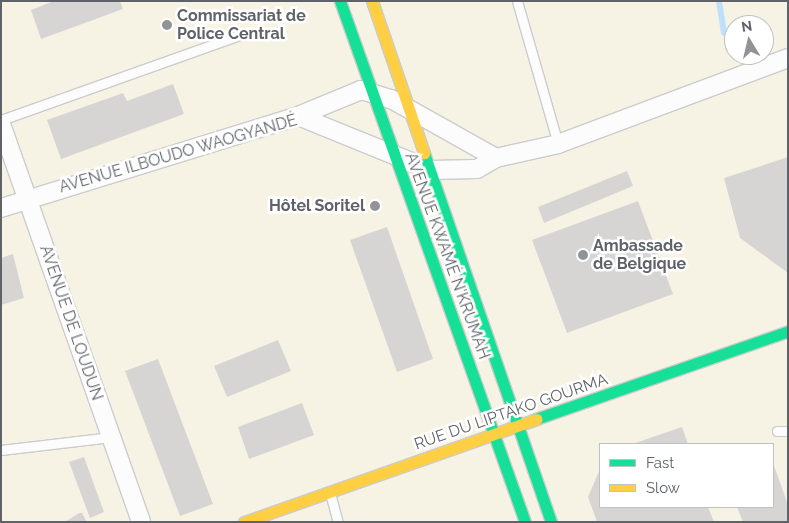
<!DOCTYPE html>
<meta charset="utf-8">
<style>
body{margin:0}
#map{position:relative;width:789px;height:523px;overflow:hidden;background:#efeeea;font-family:Raleway,sans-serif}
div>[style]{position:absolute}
.commercial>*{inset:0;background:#f7f3e4}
.stream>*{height:6px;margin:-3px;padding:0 3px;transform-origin:3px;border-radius:3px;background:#bfe0f9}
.building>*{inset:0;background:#d6d5d3}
.roads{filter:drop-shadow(1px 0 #cbcccc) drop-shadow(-1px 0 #cbcccc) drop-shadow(0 1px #cbcccc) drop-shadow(0 -1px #cbcccc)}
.lane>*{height:9px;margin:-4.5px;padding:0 4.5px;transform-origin:4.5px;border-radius:4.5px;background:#fdfcfc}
.street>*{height:18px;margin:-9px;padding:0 9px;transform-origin:9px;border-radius:9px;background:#fdfcfc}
.fast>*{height:11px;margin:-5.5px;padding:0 5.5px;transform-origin:5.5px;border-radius:5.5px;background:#16e098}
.slow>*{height:11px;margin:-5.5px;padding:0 5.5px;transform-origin:5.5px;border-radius:5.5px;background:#ffcf43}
.dots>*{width:14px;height:14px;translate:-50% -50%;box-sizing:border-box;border:2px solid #fff;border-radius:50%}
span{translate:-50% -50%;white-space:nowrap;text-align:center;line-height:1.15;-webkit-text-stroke:5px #fff;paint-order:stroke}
.poi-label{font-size:16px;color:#5f6368;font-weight:700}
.left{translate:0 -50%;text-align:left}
.right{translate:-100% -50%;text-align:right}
.street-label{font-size:16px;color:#5f6368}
.frame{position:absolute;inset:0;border:2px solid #5f6368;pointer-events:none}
.legend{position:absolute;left:599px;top:443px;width:175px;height:65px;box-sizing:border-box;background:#fff;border:1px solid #bfc1c3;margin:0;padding:6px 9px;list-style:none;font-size:15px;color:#5f6368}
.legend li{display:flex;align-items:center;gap:10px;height:25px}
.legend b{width:25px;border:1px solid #bfc1c3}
.north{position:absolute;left:724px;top:15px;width:50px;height:50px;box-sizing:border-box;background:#fff;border:1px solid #bfc1c3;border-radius:50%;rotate:351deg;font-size:14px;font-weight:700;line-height:20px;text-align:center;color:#5f6368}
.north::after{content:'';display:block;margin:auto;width:18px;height:22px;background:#919496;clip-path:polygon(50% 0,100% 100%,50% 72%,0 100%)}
</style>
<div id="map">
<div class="commercial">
<div style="clip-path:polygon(evenodd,1px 1px,788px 1px,788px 522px,1px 522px,1px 1px,734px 25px,764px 25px,764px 55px,734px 55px,734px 25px,1px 1px,600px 444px,773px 444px,773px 507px,600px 507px,600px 444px)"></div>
</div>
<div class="stream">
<div style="left:719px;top:1px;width:32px;rotate:81deg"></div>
</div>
<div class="building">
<div style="clip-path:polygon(54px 1px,120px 1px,123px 9px,41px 39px,31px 10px)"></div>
<div style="clip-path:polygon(173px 84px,184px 114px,61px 159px,47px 120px,123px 93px,127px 101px)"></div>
<div style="clip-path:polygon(788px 157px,788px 273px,740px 238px,724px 178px)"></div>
<div style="clip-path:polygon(627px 171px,633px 186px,544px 223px,538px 207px)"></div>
<div style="clip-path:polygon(638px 201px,673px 294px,567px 333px,532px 240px)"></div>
<div style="clip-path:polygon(387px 227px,433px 359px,397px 372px,350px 240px)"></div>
<div style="clip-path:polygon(13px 254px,24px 298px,1px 305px,1px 258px)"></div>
<div style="clip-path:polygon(278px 340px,291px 371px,227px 397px,214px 366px)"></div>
<div style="clip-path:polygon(158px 359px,213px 504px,180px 516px,125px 371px)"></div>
<div style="clip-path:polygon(302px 403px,314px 435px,249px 459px,238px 427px)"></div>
<div style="clip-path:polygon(682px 427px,688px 444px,632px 444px)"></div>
<div style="clip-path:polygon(84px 457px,104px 512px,90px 518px,69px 462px)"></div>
<div style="clip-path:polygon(773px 463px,788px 505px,788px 522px,743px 522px,737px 507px,773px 507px)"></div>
<div style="clip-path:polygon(600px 469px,600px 507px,708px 507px,714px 522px,597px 522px,588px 497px)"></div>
<div style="clip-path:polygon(82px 513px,87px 522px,65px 522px,79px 513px)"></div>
</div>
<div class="roads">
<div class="lane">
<div style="left:517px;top:1px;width:149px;rotate:74deg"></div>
<div style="left:1px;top:120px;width:257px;rotate:-19.6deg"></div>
<div style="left:777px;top:431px;width:11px"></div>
<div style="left:1px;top:450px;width:111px;rotate:-6.7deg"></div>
<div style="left:330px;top:493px;width:30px;rotate:75deg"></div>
</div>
<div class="street">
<div style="left:298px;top:116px;width:144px;rotate:22.1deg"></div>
<div style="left:431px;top:170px;width:46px;rotate:-1.2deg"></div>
<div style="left:477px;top:169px;width:22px;rotate:-30deg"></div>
<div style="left:496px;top:158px;width:64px;rotate:-12.7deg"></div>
<div style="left:558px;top:144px;width:246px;rotate:-20.5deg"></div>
<div style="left:1px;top:124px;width:422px;rotate:70.6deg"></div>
<div style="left:1px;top:208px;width:311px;rotate:-17.2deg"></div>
<div style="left:298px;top:116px;width:68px;rotate:-22.4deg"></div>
<div style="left:361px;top:90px;width:31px;rotate:17deg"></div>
<div style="left:391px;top:99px;width:120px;rotate:29.3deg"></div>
</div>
<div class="fast">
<div style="left:340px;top:1px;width:553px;rotate:70.45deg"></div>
<div style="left:424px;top:153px;width:390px;rotate:71deg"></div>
<div style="left:536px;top:419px;width:267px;rotate:-19.2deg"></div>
</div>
<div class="slow">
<div style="left:372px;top:1px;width:161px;rotate:71.1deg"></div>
<div style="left:244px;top:522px;width:310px;rotate:-19.4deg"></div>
</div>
</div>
<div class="dots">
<div style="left:167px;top:25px;background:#919496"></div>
<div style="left:375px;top:206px;background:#919496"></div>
<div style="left:583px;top:255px;background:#919496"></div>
</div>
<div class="poi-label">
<span class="left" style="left:177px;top:25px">Commissariat de<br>Police Central</span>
<span class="right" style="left:365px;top:206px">Hôtel Soritel</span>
<span class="left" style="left:593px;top:255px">Ambassade<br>de Belgique</span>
</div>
<div class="street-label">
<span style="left:178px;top:154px;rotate:-16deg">AVENUE ILBOUDO WAOGYANDÉ</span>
<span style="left:447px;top:256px;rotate:70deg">AVENUE KWAMÉ N'KRUMAH</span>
<span style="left:71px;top:323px;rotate:71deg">AVENUE DE LOUDUN</span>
<span style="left:511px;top:412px;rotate:-19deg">RUE DU LIPTAKO GOURMA</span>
</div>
<div class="frame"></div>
<ul class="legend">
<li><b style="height:6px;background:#16e098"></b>Fast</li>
<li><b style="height:6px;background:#ffcf43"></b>Slow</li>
</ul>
<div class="north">N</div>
</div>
